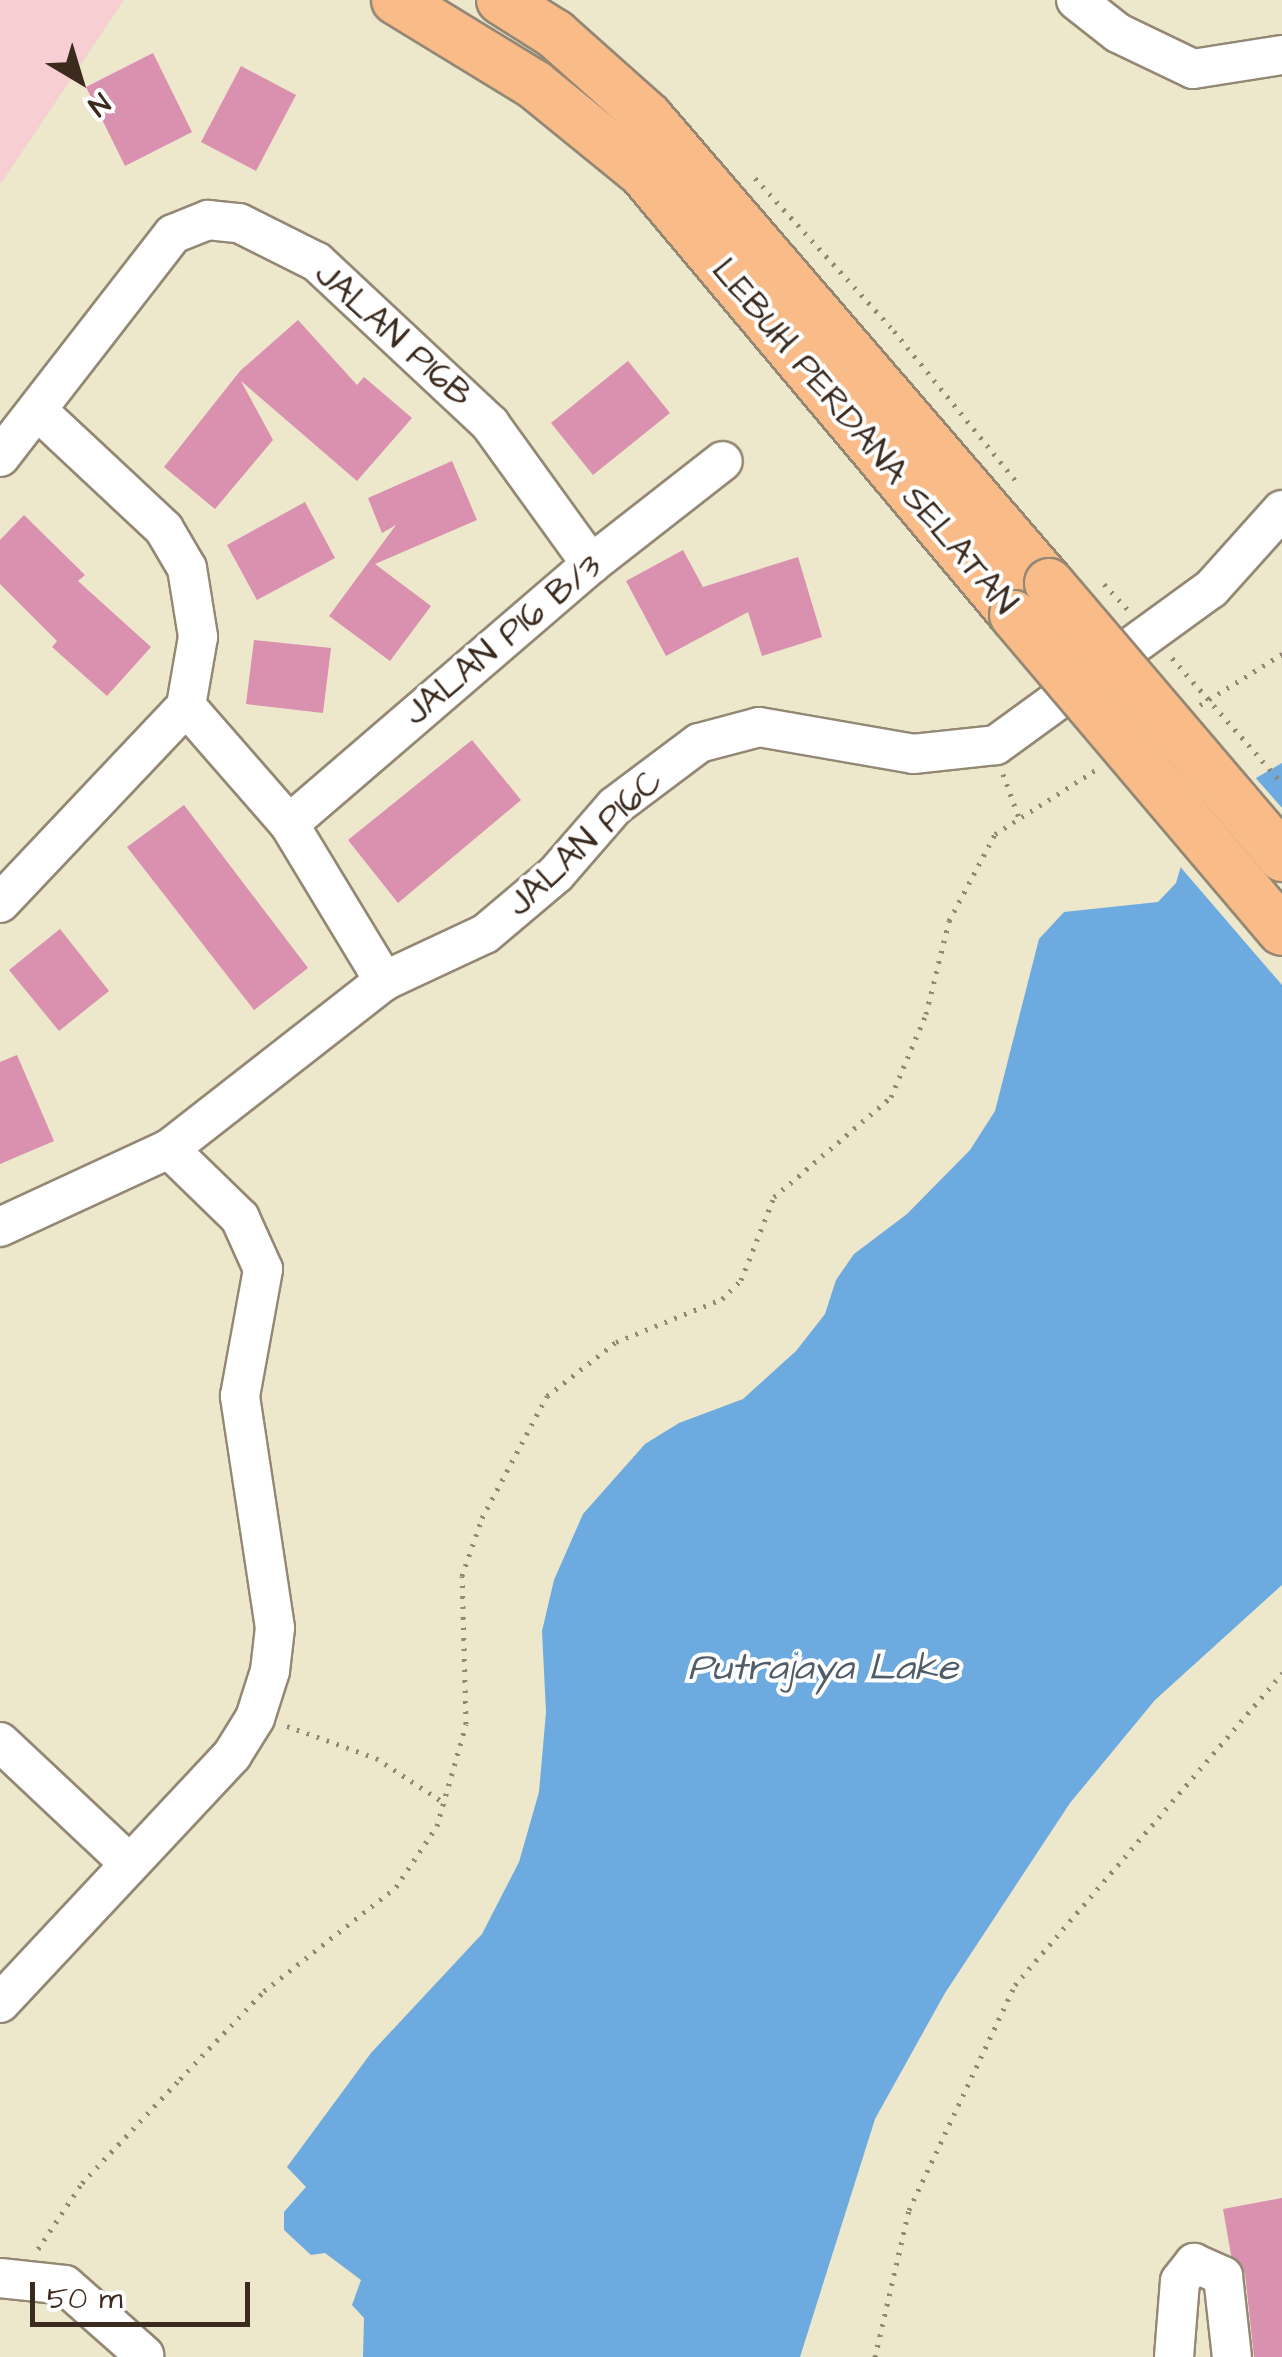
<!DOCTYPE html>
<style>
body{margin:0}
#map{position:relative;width:1282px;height:2357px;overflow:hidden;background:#ede7cc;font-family:"Architects Daughter",sans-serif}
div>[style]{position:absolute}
.built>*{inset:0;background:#f7cfd2}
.water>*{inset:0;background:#6daadf}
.pier>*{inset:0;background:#ede7cc}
.building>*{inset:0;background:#d991af}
.path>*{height:5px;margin-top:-2.5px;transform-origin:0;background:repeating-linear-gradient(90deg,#948875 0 2.5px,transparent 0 10.5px)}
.roads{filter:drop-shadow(2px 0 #948875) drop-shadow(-2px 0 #948875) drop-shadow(0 2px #948875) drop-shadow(0 -2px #948875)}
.minor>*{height:38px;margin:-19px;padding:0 19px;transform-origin:19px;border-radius:19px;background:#fff}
.major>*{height:48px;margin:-24px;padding:0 24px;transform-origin:24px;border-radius:24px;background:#f9bc89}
.bridges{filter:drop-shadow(2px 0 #948875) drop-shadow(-2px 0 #948875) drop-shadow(0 2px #948875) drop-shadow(0 -2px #948875)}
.major-bridge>*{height:48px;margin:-24px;padding:0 24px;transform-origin:24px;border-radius:24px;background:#f9bc89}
span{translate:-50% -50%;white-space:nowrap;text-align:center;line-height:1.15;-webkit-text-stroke:8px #fff;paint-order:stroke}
.street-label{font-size:35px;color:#3b2a1e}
.water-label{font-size:38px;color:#4f5d6b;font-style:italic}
.north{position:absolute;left:30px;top:30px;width:100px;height:100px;-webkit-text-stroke:8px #fff;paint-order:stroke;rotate:142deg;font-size:28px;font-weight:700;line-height:40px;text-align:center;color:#3b2a1e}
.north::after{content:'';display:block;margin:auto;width:35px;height:45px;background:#3b2a1e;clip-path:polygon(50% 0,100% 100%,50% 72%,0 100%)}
.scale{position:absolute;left:30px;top:2282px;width:220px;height:45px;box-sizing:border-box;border:5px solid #3b2a1e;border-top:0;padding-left:12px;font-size:30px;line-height:35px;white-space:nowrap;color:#3b2a1e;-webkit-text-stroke:8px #fff;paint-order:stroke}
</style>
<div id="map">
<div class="built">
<div style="clip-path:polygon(0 0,124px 0,0 185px)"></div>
</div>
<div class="water">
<div style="clip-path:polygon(1282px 763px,1282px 1585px,1155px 1700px,1070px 1803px,945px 1993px,875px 2119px,800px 2357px,363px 2357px,364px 2318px,352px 2305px,361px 2280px,325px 2253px,311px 2255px,284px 2230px,284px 2212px,306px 2187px,287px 2167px,371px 2053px,482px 1934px,519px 1862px,539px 1792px,546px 1712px,542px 1631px,554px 1580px,583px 1514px,645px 1444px,679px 1423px,743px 1399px,796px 1351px,825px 1314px,836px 1280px,854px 1254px,907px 1214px,970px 1150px,995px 1111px,1039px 939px,1064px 912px,1158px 902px,1176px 883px,1197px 812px)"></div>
</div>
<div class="pier">
<div style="clip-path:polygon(1253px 775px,1282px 808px,1282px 985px,1177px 863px,1193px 809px)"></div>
</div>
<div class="building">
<div style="clip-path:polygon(153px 53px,192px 132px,125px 166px,86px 87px)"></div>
<div style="clip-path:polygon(241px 66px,296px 95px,256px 171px,201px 142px)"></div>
<div style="clip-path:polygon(298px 320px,357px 385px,364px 377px,412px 418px,357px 481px,241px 381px,273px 440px,215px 509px,164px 467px,240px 371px)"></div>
<div style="clip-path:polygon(628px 361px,670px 413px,593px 475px,551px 423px)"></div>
<div style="clip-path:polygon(452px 461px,477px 520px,375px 564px,431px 606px,390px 661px,329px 616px,396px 525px,382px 533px,368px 498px)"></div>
<div style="clip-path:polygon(305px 502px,335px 558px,257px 600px,227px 545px)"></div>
<div style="clip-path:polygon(24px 515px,85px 575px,78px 581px,151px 647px,107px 696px,52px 647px,57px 641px,0 584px,0 540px)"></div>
<div style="clip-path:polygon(683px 550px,703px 587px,798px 557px,822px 637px,762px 656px,748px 612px,666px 656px,626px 581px)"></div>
<div style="clip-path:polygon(254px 640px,331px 648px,323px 713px,246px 704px)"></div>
<div style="clip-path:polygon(472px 740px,521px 800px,398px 903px,348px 840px)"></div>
<div style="clip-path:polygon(184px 805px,308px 968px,254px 1010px,127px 847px)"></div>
<div style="clip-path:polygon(60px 929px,109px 991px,59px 1031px,9px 970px)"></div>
<div style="clip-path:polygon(17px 1055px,54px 1141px,0 1164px,0 1062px)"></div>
<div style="clip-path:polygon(1282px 2198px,1282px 2357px,1254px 2357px,1245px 2274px,1231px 2255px,1223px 2209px)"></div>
</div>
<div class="path">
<div style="left:755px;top:178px;width:207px;rotate:47.7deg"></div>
<div style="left:894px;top:331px;width:193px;rotate:50.9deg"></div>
<div style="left:1104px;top:584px;width:34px;rotate:47deg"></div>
<div style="left:1172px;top:658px;width:167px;rotate:48.7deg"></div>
<div style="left:1200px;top:705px;width:97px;rotate:-31.9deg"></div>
<div style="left:1003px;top:774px;width:47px;rotate:70deg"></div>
<div style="left:287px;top:1726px;width:95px;rotate:19.8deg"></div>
<div style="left:376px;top:1758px;width:84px;rotate:33.3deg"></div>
<div style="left:38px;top:2249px;width:79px;rotate:-56.3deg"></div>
<div style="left:82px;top:2183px;width:143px;rotate:-46.7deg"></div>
<div style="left:180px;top:2079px;width:122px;rotate:-46.3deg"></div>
<div style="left:264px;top:1991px;width:168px;rotate:-38.2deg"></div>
<div style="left:396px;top:1887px;width:73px;rotate:-56.1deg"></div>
<div style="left:437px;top:1826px;width:106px;rotate:-74.1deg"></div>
<div style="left:466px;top:1724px;width:148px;rotate:-91.5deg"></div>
<div style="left:462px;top:1576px;width:61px;rotate:-71deg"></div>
<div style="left:482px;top:1518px;width:138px;rotate:-62deg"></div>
<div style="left:547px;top:1396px;width:88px;rotate:-38deg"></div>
<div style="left:616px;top:1342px;width:114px;rotate:-22.1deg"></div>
<div style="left:722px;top:1299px;width:27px;rotate:-45deg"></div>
<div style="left:741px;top:1280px;width:89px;rotate:-68.3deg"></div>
<div style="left:774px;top:1197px;width:154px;rotate:-40.5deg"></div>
<div style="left:891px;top:1097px;width:90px;rotate:-67.1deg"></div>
<div style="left:926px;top:1014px;width:96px;rotate:-76.1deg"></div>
<div style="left:949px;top:921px;width:98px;rotate:-62.1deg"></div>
<div style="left:995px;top:834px;width:121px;rotate:-32.5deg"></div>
<div style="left:875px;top:2357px;width:151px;rotate:-77deg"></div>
<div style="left:909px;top:2210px;width:249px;rotate:-64.8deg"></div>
<div style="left:1015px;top:1985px;width:411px;rotate:-49.4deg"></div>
</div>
<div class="roads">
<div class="minor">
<div style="left:1076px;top:0;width:53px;rotate:38.2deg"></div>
<div style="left:1118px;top:33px;width:83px;rotate:25.6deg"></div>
<div style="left:1193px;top:69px;width:90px;rotate:-8.9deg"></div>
<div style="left:37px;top:410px;width:174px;rotate:43.1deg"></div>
<div style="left:164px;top:529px;width:45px;rotate:59.5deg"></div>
<div style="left:187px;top:568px;width:70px;rotate:80.9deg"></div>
<div style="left:198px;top:637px;width:70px;rotate:99.9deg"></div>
<div style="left:186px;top:706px;width:157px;rotate:48.9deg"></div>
<div style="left:289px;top:824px;width:184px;rotate:58.8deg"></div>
<div style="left:0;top:457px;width:282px;rotate:-52.2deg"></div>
<div style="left:173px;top:234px;width:38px;rotate:-22deg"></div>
<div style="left:208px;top:220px;width:31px;rotate:6deg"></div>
<div style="left:239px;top:223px;width:87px;rotate:26.6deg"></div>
<div style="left:317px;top:262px;width:237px;rotate:43.1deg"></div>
<div style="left:490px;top:424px;width:173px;rotate:54.2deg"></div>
<div style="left:289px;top:824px;width:399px;rotate:-40.7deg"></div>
<div style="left:591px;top:564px;width:167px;rotate:-38deg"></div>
<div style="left:0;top:903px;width:271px;rotate:-46.6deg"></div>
<div style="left:0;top:1227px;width:186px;rotate:-24.8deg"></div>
<div style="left:169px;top:1149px;width:273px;rotate:-38deg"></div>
<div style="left:384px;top:981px;width:111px;rotate:-25deg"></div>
<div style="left:485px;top:934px;width:93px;rotate:-40.2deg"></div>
<div style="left:556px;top:874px;width:90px;rotate:-49.1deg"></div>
<div style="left:615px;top:806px;width:105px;rotate:-36.9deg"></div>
<div style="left:699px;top:743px;width:62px;rotate:-14.9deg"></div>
<div style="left:759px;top:727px;width:156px;rotate:9.9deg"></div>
<div style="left:913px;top:754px;width:83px;rotate:-6.2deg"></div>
<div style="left:996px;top:745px;width:266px;rotate:-36deg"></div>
<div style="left:1211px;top:589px;width:106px;rotate:-48.1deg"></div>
<div style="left:0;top:1742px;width:178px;rotate:43.2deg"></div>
<div style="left:0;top:2003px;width:340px;rotate:-46.9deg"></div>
<div style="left:232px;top:1755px;width:44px;rotate:-58.1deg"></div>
<div style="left:255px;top:1718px;width:49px;rotate:-72.3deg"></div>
<div style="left:270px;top:1671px;width:43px;rotate:-83.4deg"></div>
<div style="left:275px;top:1628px;width:235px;rotate:-98.6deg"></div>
<div style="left:240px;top:1396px;width:129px;rotate:-79.7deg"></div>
<div style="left:263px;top:1269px;width:56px;rotate:-114.3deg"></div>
<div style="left:240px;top:1218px;width:99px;rotate:-135.8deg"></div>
<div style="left:0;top:2278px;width:65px;rotate:6.1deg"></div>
<div style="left:65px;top:2285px;width:106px;rotate:41.5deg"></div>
<div style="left:1174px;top:2357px;width:76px;rotate:-85.5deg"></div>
<div style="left:1180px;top:2281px;width:23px;rotate:-52deg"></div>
<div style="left:1194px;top:2263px;width:32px;rotate:24deg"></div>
<div style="left:1223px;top:2276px;width:81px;rotate:83.7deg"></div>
</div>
<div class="major">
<div style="left:396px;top:0;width:163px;rotate:31.4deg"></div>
<div style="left:535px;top:85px;width:139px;rotate:39.2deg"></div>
<div style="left:643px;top:173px;width:577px;rotate:49.99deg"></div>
<div style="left:501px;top:0;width:64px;rotate:32.2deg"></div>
<div style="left:555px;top:34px;width:125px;rotate:41.7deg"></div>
<div style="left:648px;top:117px;width:615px;rotate:49.29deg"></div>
</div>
</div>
<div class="bridges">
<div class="major-bridge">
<div style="left:1049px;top:583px;width:360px;rotate:49.6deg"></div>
<div style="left:1014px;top:615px;width:414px;rotate:49.7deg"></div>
</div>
</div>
<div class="street-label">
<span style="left:393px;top:335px;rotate:42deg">JALAN P16B</span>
<span style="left:864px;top:437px;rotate:50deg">LEBUH PERDANA SELATAN</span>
<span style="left:503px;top:640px;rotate:-40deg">JALAN P16 B/3</span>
<span style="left:585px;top:843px;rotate:-43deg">JALAN P16C</span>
</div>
<div class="water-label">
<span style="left:823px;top:1669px">Putrajaya Lake</span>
</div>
<div class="north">N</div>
<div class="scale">50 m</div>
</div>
